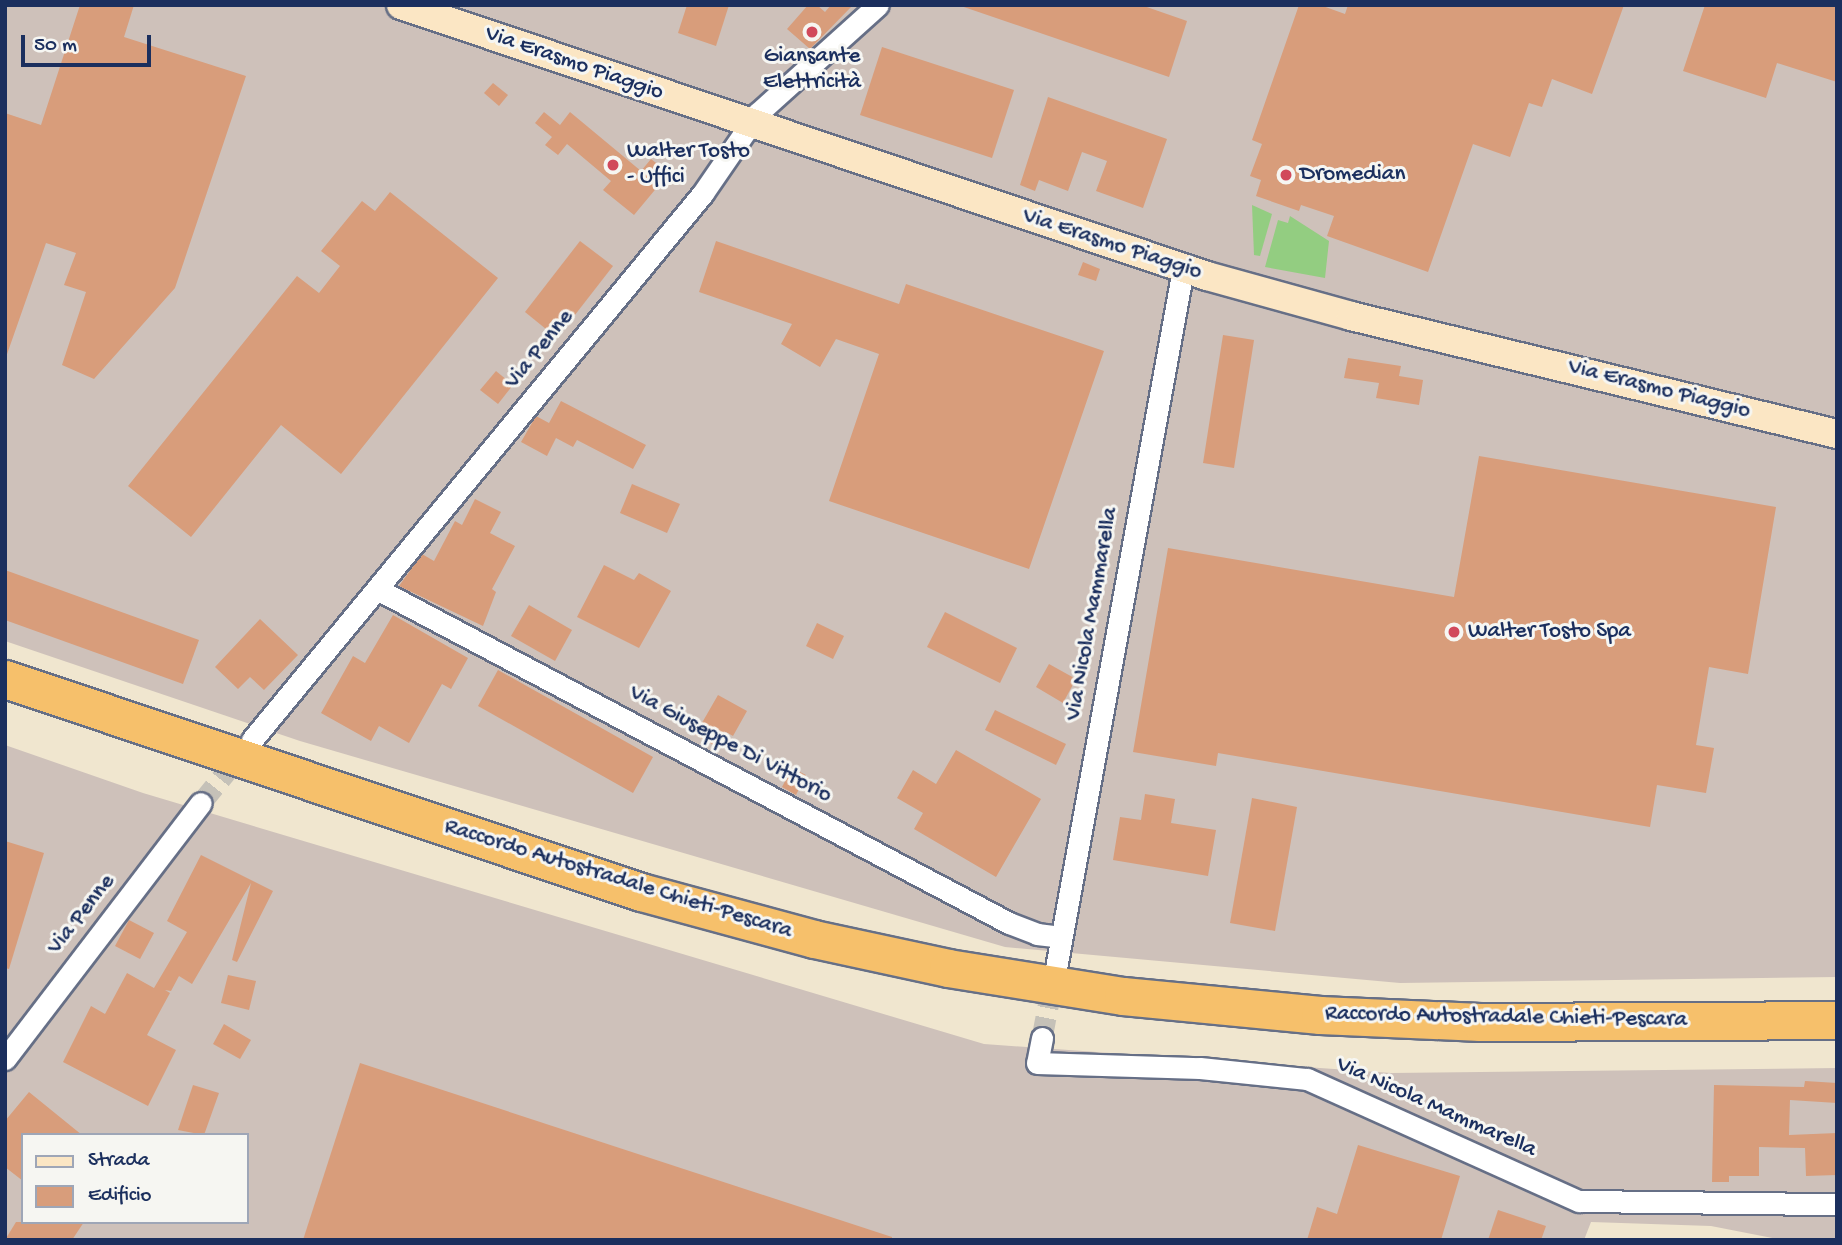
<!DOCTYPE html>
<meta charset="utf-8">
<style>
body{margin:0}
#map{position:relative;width:1842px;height:1245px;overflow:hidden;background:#f0e6cf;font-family:"Gochi Hand",sans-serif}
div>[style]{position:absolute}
.industrial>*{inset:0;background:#cec1ba}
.green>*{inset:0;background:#93cd81}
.building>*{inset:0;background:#d89d7b}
.street-tunnel>*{height:21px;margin-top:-10.5px;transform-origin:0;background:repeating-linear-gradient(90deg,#c5c1b8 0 21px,transparent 0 31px)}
.roads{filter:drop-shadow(2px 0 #666f86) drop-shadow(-2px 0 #666f86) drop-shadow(0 2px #666f86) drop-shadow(0 -2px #666f86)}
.street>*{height:21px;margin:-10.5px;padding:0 10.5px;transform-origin:10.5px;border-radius:10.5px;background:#fff}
.secondary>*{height:28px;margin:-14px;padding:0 14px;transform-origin:14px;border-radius:14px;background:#fbe6c4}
.highway>*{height:37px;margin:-18.5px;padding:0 18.5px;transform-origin:18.5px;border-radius:18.5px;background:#f6c06b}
.dots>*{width:19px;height:19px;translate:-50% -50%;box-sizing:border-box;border:4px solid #f6f6f2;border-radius:50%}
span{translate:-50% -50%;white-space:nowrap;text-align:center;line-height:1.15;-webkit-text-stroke:6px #f6f6f2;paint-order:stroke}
.poi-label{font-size:23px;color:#1b2f5e}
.left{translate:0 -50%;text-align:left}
.street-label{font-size:23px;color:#1b2f5e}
.frame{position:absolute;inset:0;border:7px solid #1b2f5e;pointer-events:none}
.legend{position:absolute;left:21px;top:1133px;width:228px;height:91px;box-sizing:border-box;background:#f6f6f2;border:2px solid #9ea6b7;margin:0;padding:9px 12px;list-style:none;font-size:21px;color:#1b2f5e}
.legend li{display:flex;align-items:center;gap:14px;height:35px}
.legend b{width:35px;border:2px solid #9ea6b7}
.scale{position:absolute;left:21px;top:35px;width:130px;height:32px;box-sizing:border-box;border:4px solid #1b2f5e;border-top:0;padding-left:9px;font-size:21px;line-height:24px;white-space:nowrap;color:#1b2f5e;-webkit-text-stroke:5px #f6f6f2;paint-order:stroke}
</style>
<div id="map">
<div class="industrial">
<div style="clip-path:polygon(5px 5px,1837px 5px,1837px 977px,1400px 983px,1005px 947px,300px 741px,5px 641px)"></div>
<div style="clip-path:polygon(evenodd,5px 745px,143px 793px,984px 1044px,1391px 1073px,1837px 1068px,1837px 1240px,1782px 1240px,1711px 1226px,1591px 1222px,1584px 1240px,5px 1240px,5px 745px,23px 1135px,247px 1135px,247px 1222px,23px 1222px,23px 1135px)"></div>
</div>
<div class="green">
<div style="clip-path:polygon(1252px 205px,1272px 214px,1260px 256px,1254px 255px)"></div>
<div style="clip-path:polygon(1290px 216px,1329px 241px,1325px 278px,1265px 267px,1278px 220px,1288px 223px)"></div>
</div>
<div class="building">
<div style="clip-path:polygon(80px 5px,134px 5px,124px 37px,246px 76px,175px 288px,94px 379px,62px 365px,86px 292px,64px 285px,76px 253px,46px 243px,5px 360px,5px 113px,41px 125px)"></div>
<div style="clip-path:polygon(687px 5px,729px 5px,716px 46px,678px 33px)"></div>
<div style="clip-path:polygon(808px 5px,817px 5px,825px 12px,831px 5px,853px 5px,810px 49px,787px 29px)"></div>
<div style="clip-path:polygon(958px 5px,1141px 5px,1187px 21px,1169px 77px)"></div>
<div style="clip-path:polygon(1299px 5px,1320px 5px,1345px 14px,1348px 5px,1624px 5px,1592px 94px,1552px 79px,1542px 107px,1529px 103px,1510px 157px,1473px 144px,1428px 272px,1327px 236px,1334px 216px,1301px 205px,1299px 211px,1256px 196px,1261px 180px,1250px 176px,1262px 144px,1252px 140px)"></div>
<div style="clip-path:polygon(1705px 5px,1837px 5px,1837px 82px,1777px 63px,1766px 98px,1683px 71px)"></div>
<div style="clip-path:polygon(882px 47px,1014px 90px,992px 158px,860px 115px)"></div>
<div style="clip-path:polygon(493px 83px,508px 95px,499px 106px,484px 93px)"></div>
<div style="clip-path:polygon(1048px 97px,1167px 139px,1143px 208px,1096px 191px,1107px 161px,1082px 152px,1068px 191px,1039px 180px,1035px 191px,1020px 185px)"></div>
<div style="clip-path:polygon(544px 112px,560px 125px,570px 112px,641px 171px,651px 159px,669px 173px,634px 215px,603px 190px,611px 181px,567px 144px,558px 155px,545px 145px,552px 137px,535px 123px)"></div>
<div style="clip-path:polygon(390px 192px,498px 278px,341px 474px,281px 425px,191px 537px,128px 486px,297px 276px,319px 293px,340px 266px,321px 251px,362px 201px,375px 211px)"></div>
<div style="clip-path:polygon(580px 241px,613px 266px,557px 338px,525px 312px)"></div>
<div style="clip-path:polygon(716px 241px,899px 304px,906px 284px,1104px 351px,1029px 569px,829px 501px,879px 354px,836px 339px,820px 367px,781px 344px,792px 324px,699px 292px)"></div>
<div style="clip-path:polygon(1083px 262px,1100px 269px,1096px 281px,1078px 275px)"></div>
<div style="clip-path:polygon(1223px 335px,1254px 340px,1234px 468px,1203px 463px)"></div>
<div style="clip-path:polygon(1348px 358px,1401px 366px,1399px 376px,1423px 380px,1419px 405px,1376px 398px,1379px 383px,1344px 378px)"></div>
<div style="clip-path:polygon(496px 371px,513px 385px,498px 404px,480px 390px)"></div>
<div style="clip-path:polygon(561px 401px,646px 445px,633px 469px,577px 440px,573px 447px,556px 438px,547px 456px,521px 442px,536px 416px,549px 423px)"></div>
<div style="clip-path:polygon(1479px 456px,1776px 507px,1748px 674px,1709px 667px,1696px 745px,1714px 748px,1706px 793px,1657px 785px,1650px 827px,1218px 753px,1216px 766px,1133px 752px,1168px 548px,1454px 597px)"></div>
<div style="clip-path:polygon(632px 484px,680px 504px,667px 533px,620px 513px)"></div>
<div style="clip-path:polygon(475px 499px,501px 512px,490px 533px,515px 546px,492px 589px,496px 592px,483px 626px,399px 586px,422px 554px,434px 561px,455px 521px,462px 525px)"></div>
<div style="clip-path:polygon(604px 565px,634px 580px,639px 573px,671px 591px,639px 648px,577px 617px)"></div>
<div style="clip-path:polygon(5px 570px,199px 640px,183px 684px,5px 620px)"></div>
<div style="clip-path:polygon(529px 605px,572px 630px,555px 661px,511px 636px)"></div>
<div style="clip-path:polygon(945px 612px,1017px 648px,1000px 683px,927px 647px)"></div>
<div style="clip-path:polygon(393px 615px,468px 658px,451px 689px,442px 684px,409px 743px,379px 726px,371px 741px,321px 713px,353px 656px,365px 663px)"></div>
<div style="clip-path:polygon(260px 619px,298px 655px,264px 690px,250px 677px,238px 689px,215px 667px)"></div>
<div style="clip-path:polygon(817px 623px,844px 636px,833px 659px,806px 646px)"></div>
<div style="clip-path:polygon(1049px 664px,1076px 679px,1063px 703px,1036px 687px)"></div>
<div style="clip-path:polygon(498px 670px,653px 757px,633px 793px,478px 706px)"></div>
<div style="clip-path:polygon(718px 695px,747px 711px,733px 736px,726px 732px,717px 747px,695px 735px)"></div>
<div style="clip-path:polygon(995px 710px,1066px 744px,1056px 765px,985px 730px)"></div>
<div style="clip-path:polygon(956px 750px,1041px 799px,996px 877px,914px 829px,923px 813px,897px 798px,913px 770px,936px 784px)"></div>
<div style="clip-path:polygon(792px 768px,806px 775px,796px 795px,782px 787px)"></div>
<div style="clip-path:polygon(1145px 794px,1175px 799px,1171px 823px,1216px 830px,1208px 876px,1113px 860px,1120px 817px,1141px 820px)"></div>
<div style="clip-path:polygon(1252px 798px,1297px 807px,1275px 931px,1230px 923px)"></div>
<div style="clip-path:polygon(5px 841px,44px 853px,9px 969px,5px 968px)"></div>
<div style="clip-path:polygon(201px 855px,273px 891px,237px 962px,232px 960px,251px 883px,192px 984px,179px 976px,171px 991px,165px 990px,170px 993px,147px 1035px,176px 1050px,148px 1106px,63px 1062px,91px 1006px,105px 1014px,127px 973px,154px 988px,187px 932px,167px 921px)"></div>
<div style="clip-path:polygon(129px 920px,154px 933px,140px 959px,115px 946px)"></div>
<div style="clip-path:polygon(228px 975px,256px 981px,249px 1010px,221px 1003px)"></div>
<div style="clip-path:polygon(224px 1024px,251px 1040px,240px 1059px,213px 1044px)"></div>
<div style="clip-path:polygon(360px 1063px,892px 1237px,892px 1240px,303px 1240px)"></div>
<div style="clip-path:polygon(1805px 1081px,1837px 1083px,1837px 1103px,1790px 1100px,1789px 1135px,1837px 1133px,1837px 1175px,1806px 1176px,1805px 1148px,1759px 1147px,1759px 1176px,1729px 1176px,1729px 1182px,1712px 1182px,1714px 1085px,1804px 1087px)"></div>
<div style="clip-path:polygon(193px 1085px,219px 1093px,204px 1135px,178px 1130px)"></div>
<div style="clip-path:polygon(29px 1092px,82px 1135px,23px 1135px,23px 1181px,5px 1167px,5px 1121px)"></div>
<div style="clip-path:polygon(1358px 1145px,1460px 1176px,1441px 1240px,1307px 1240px,1317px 1207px,1337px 1214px)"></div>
<div style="clip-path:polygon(1498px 1210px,1546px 1226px,1541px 1240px,1488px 1240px)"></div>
<div style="clip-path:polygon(16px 1222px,84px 1222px,72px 1240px,5px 1240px)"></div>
</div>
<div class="street-tunnel">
<div style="left:201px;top:803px;width:68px;rotate:-50.9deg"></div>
<div style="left:1042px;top:1038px;width:64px;rotate:-79.2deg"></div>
</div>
<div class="roads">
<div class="street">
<div style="left:377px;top:589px;width:715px;rotate:27.86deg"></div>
<div style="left:1009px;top:923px;width:30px;rotate:21deg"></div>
<div style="left:1037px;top:934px;width:24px;rotate:7deg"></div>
<div style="left:252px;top:740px;width:709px;rotate:-50.49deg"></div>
<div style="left:703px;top:193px;width:97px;rotate:-55.5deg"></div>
<div style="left:758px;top:113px;width:161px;rotate:-42deg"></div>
<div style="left:1056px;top:968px;width:710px;rotate:-79.7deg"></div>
<div style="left:1042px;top:1038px;width:25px;rotate:101deg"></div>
<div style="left:1037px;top:1063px;width:163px;rotate:1.8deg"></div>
<div style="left:1200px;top:1068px;width:108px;rotate:5.9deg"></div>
<div style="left:1307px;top:1079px;width:298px;rotate:24.2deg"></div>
<div style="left:1579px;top:1201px;width:258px;rotate:0.7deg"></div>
<div style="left:5px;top:1059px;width:322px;rotate:-52.6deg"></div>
</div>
<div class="secondary">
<div style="left:401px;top:5px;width:850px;rotate:18.58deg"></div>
<div style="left:1207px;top:276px;width:149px;rotate:15.5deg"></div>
<div style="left:1351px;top:316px;width:500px;rotate:13.65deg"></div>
</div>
<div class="highway">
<div style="left:5px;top:679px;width:671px;rotate:18.52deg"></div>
<div style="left:641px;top:892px;width:179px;rotate:15.2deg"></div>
<div style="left:814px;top:939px;width:137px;rotate:12.2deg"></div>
<div style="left:948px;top:968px;width:177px;rotate:9.1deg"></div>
<div style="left:1123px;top:996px;width:198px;rotate:5.5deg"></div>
<div style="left:1320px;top:1015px;width:160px;rotate:2.5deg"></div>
<div style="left:1480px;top:1022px;width:357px;rotate:-0.3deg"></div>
</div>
</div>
<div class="dots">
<div style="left:812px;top:32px;background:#d1495b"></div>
<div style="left:613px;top:165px;background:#d1495b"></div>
<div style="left:1286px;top:175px;background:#d1495b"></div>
<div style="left:1454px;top:632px;background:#d1495b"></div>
</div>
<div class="poi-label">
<span style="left:812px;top:70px">Giansante<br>Elettricità</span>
<span class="left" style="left:627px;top:165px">Walter Tosto<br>- Uffici</span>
<span class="left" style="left:1300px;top:175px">Dromedian</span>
<span class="left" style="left:1468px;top:632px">Walter Tosto Spa</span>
</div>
<div class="street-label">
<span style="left:574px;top:64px;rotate:19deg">Via Erasmo Piaggio</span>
<span style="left:1112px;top:245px;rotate:18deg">Via Erasmo Piaggio</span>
<span style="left:540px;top:350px;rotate:-51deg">Via Penne</span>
<span style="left:1659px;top:390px;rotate:14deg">Via Erasmo Piaggio</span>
<span style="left:1093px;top:614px;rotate:-80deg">Via Nicola Mammarella</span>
<span style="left:730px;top:745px;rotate:28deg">Via Giuseppe Di Vittorio</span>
<span style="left:618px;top:880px;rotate:17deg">Raccordo Autostradale Chieti-Pescara</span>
<span style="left:82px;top:915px;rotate:-52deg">Via Penne</span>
<span style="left:1506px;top:1018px;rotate:1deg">Raccordo Autostradale Chieti-Pescara</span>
<span style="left:1436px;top:1108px;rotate:24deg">Via Nicola Mammarella</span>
</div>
<div class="frame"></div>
<ul class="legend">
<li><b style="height:9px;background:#fbe6c4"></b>Strada</li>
<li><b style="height:19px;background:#d89d7b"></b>Edificio</li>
</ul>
<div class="scale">50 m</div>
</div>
